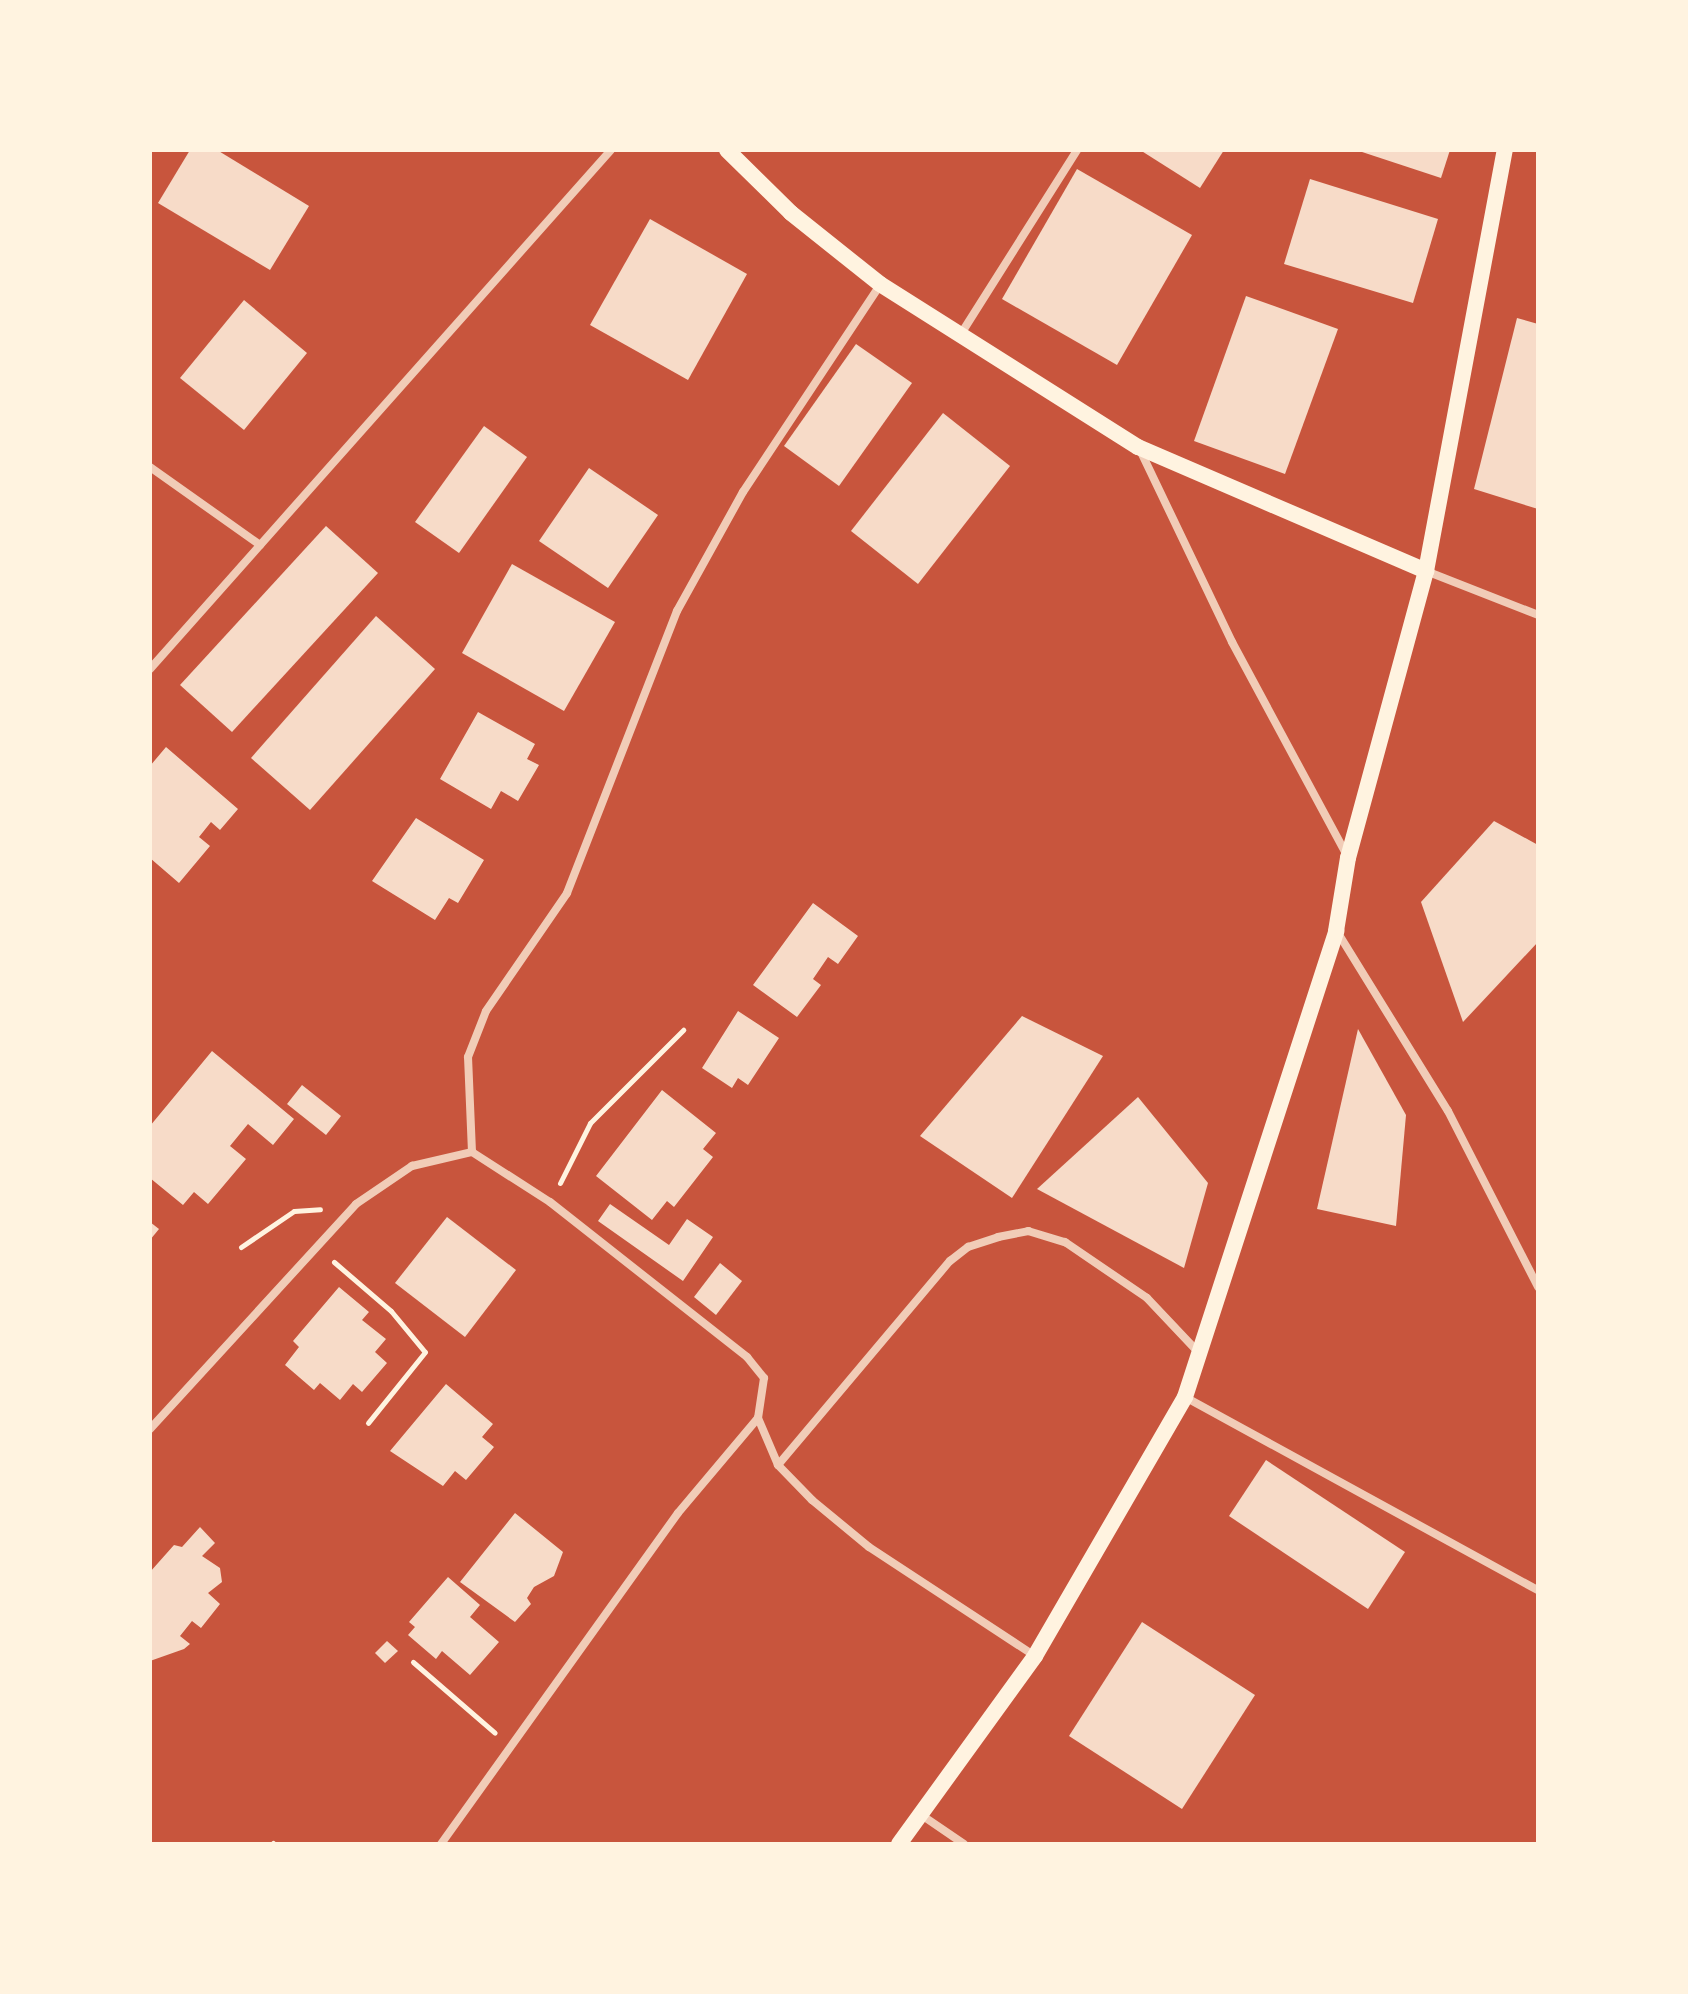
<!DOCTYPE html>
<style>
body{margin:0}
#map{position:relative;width:1688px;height:1994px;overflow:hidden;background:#c8553d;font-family:"PT Sans",sans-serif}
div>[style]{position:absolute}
.building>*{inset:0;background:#f7dbc8}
.path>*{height:5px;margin:-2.5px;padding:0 2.5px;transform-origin:2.5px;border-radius:2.5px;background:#fff3e0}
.minor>*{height:8px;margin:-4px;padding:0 4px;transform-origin:4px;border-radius:4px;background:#f1ccb7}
.secondary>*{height:16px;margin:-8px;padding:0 8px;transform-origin:8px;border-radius:8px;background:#fff3e0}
span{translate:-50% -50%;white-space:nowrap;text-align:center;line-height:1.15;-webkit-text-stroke:6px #fff3e0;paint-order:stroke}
.frame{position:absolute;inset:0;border:152px solid #fff3e0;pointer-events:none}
</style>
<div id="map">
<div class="building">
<div style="clip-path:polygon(190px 150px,217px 150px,309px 206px,270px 270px,158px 203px)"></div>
<div style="clip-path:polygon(1140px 150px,1224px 150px,1200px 188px)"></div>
<div style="clip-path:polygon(1356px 150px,1450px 150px,1441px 178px)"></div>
<div style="clip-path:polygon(1077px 169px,1192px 235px,1117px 365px,1002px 299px)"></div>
<div style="clip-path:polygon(1310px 179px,1438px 219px,1413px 303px,1284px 264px)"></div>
<div style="clip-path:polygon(650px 219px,747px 274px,688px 380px,590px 325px)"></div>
<div style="clip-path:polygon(1246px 296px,1338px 329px,1285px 474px,1194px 441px)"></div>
<div style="clip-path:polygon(244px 300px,307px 353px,244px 430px,180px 378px)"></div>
<div style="clip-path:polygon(1517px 318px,1538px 324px,1538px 509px,1474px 489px)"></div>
<div style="clip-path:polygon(856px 344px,912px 383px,839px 486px,784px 446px)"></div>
<div style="clip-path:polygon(943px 413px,1010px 466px,918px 584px,851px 531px)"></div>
<div style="clip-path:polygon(484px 426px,527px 457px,459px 553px,415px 522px)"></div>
<div style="clip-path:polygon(589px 468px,658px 515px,608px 588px,539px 541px)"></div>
<div style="clip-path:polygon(326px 526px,378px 573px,232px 732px,180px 685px)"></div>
<div style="clip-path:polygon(512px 564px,615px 622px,564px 711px,462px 653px)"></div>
<div style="clip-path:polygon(376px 616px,435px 669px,310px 810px,251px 758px)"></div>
<div style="clip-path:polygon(478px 712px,535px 744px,527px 759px,539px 765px,518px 801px,501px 791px,491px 809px,440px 779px)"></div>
<div style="clip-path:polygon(166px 747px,238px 809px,220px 830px,211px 822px,199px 837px,210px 846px,179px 883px,150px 858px,150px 766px)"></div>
<div style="clip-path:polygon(416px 818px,484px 860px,458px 903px,449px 898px,435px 920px,372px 881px)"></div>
<div style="clip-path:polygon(1494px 821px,1538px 845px,1538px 942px,1463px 1022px,1421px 902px)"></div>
<div style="clip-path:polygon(813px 903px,858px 936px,838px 964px,828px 957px,813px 979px,821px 985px,797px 1017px,753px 985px)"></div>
<div style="clip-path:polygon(738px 1011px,779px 1038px,748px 1085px,738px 1078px,732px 1088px,702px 1068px)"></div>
<div style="clip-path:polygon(1022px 1016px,1103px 1056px,1012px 1198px,920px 1136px)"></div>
<div style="clip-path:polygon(1358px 1029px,1406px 1115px,1396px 1226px,1317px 1209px)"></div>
<div style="clip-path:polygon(212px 1051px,294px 1119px,273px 1145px,248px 1124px,230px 1146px,246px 1159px,208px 1204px,194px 1192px,183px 1205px,150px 1178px,150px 1126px)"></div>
<div style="clip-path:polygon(302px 1085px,341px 1116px,326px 1135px,287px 1104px)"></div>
<div style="clip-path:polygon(662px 1090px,716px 1133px,703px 1149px,713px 1157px,674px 1207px,667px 1201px,652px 1220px,596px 1176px)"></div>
<div style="clip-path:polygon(1138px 1097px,1208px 1183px,1184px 1268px,1037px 1189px)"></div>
<div style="clip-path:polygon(610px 1204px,669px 1245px,687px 1219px,713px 1237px,683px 1281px,598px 1221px)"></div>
<div style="clip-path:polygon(447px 1217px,516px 1270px,465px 1337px,395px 1283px)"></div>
<div style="clip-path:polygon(150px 1222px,159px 1229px,150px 1240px)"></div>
<div style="clip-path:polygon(720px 1263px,742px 1281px,716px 1315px,694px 1297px)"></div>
<div style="clip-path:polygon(339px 1287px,369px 1312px,362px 1320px,386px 1339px,375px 1352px,387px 1363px,362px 1392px,353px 1384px,340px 1400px,320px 1383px,314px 1390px,285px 1365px,299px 1347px,293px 1341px)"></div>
<div style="clip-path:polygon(446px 1384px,493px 1424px,482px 1437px,494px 1447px,466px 1480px,455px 1471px,443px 1486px,390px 1451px)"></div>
<div style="clip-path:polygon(1266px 1460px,1405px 1552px,1368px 1609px,1229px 1516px)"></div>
<div style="clip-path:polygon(515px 1513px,563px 1552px,554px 1576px,534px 1587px,527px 1598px,531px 1604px,515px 1622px,460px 1582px)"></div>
<div style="clip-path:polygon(200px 1527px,215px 1543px,202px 1556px,220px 1568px,222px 1582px,208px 1593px,220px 1604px,201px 1628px,192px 1621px,180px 1636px,190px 1644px,184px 1649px,150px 1661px,150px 1572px,174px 1545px,182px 1547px)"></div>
<div style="clip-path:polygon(448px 1577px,480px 1605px,470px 1617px,499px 1642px,470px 1675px,442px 1651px,436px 1659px,408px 1635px,415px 1627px,409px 1622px)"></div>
<div style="clip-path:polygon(1142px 1622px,1255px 1695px,1182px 1809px,1069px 1736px)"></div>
<div style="clip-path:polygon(387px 1641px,398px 1651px,385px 1663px,375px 1653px)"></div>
</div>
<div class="path">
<div style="left:560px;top:1183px;width:67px;rotate:-63.4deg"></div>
<div style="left:590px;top:1123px;width:132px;rotate:-45deg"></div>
<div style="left:241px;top:1247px;width:64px;rotate:-34.2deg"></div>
<div style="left:294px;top:1211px;width:26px;rotate:-4deg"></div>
<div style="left:334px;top:1262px;width:75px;rotate:40.7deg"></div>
<div style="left:391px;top:1311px;width:53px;rotate:50.3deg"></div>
<div style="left:425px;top:1352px;width:91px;rotate:128.8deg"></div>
<div style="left:413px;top:1662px;width:108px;rotate:40.9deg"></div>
<div style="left:273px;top:1843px;width:1px;rotate:45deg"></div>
</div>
<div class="minor">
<div style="left:959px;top:337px;width:221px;rotate:-57.7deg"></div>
<div style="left:1141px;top:452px;width:211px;rotate:64.4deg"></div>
<div style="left:1232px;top:642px;width:243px;rotate:61.7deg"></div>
<div style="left:150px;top:467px;width:135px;rotate:35.3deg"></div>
<div style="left:1426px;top:571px;width:120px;rotate:21.4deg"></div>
<div style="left:150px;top:669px;width:694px;rotate:-48.39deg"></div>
<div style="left:1338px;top:933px;width:209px;rotate:58.3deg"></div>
<div style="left:1448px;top:1111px;width:198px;rotate:62.9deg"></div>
<div style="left:472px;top:1152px;width:93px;rotate:32.7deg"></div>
<div style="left:550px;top:1202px;width:251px;rotate:38.2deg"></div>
<div style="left:747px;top:1357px;width:27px;rotate:51deg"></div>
<div style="left:764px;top:1378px;width:40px;rotate:98.5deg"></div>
<div style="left:758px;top:1418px;width:51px;rotate:66.9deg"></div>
<div style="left:778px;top:1465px;width:49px;rotate:45.8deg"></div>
<div style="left:812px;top:1500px;width:74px;rotate:39.5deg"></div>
<div style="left:869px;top:1547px;width:199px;rotate:33.3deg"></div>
<div style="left:1185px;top:1397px;width:402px;rotate:28.7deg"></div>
<div style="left:150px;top:1429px;width:305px;rotate:-47.5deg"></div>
<div style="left:356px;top:1204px;width:68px;rotate:-34.2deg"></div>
<div style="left:412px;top:1166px;width:62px;rotate:-13.1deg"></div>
<div style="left:472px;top:1152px;width:95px;rotate:-92.4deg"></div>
<div style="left:468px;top:1057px;width:49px;rotate:-68.6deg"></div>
<div style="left:486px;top:1011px;width:143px;rotate:-55.5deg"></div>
<div style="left:567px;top:893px;width:303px;rotate:-68.7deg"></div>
<div style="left:677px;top:611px;width:136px;rotate:-61deg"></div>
<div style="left:743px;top:492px;width:248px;rotate:-56.5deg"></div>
<div style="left:778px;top:1465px;width:267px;rotate:-49.9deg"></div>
<div style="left:950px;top:1261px;width:23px;rotate:-38deg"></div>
<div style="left:968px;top:1247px;width:32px;rotate:-18deg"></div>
<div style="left:998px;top:1237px;width:31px;rotate:-11deg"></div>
<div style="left:1028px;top:1231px;width:39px;rotate:17deg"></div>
<div style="left:1065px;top:1242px;width:99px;rotate:34.3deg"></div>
<div style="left:1147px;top:1298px;width:76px;rotate:46.6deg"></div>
<div style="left:920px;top:1814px;width:53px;rotate:34.3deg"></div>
<div style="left:441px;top:1844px;width:407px;rotate:-54.4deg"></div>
<div style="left:678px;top:1513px;width:124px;rotate:-49.9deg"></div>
</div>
<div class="secondary">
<div style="left:727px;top:150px;width:90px;rotate:44.5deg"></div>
<div style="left:791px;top:213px;width:114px;rotate:38.6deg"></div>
<div style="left:880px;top:284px;width:305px;rotate:32.3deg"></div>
<div style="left:1138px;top:447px;width:314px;rotate:23.3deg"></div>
<div style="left:899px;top:1844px;width:232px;rotate:-54.1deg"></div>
<div style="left:1035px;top:1656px;width:299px;rotate:-59.9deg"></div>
<div style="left:1185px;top:1397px;width:490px;rotate:-72deg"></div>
<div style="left:1336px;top:931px;width:74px;rotate:-80.7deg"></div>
<div style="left:1348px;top:858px;width:297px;rotate:-74.8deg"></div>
<div style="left:1426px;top:571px;width:428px;rotate:-79.4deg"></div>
</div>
<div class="frame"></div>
</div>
